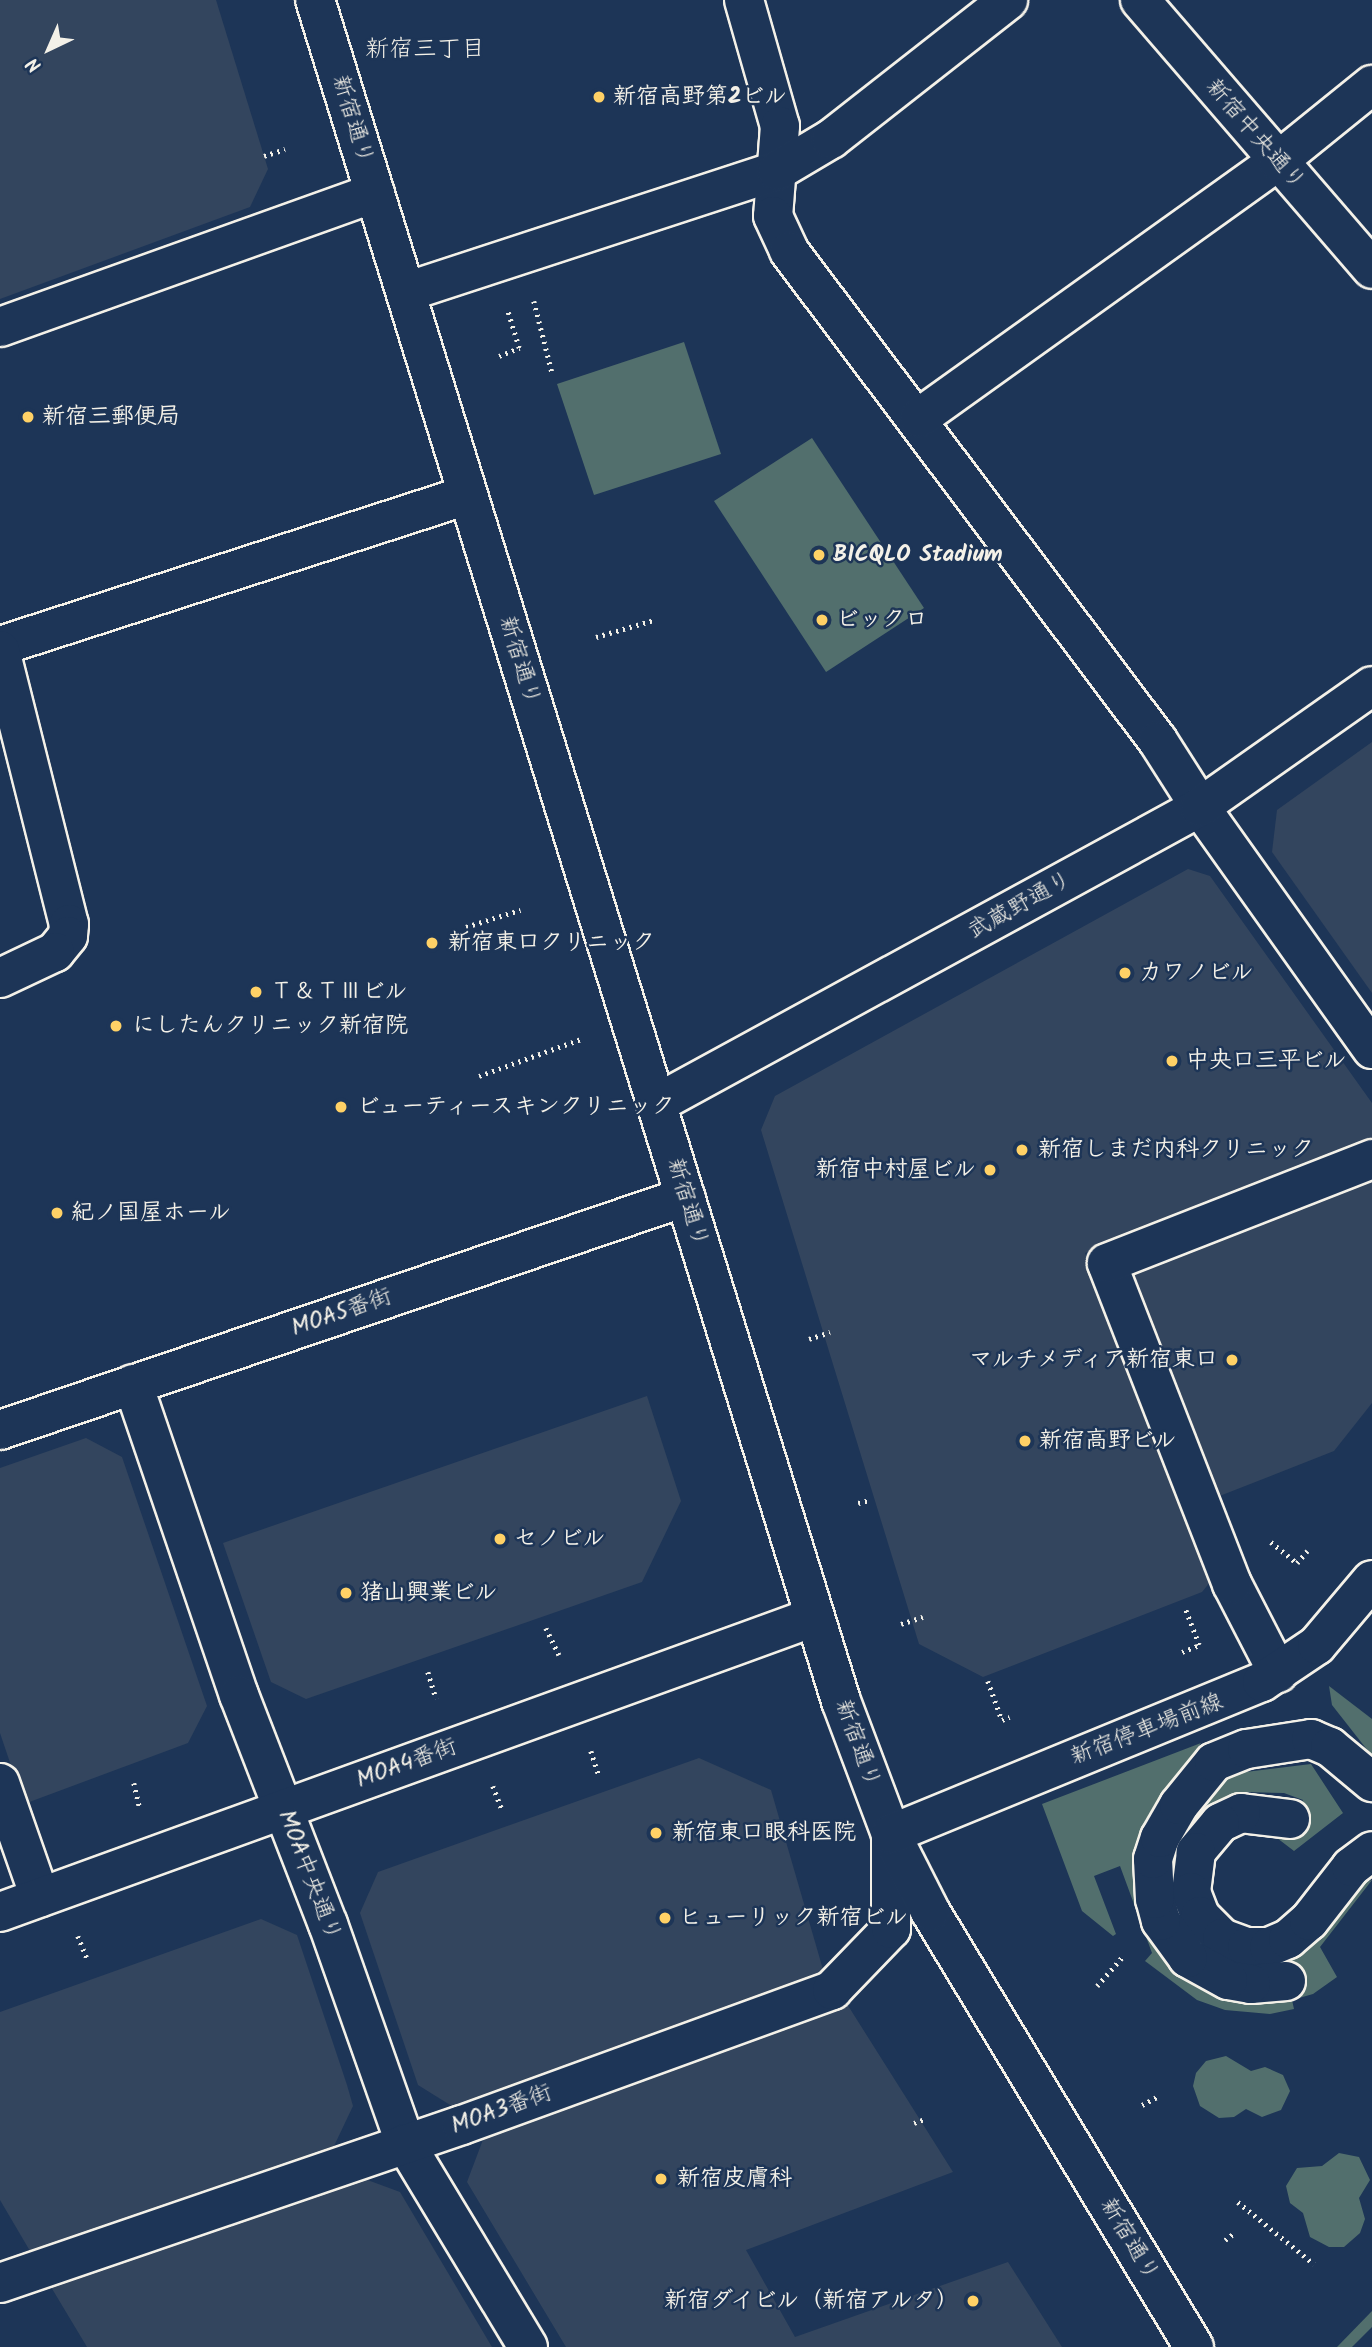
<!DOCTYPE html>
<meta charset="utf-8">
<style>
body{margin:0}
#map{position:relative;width:1372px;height:2347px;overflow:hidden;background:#1d3557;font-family:Kalam,"Klee One",sans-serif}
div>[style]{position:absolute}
.built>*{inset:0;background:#33455e}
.green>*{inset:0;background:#526f6d}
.path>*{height:4.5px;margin-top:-2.25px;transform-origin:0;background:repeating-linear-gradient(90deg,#f4f1e8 0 2px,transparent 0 7px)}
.roads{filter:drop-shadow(2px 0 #f4f1e8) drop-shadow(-2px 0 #f4f1e8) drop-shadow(0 2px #f4f1e8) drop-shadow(0 -2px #f4f1e8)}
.minor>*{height:38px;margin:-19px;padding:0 19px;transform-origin:19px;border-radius:19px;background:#1d3557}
.major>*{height:38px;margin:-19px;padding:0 19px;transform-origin:19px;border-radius:19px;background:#1d3557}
.dots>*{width:19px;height:19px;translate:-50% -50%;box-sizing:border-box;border:4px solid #1d3557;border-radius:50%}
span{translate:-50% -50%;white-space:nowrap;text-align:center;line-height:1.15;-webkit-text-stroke:5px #1d3557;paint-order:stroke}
.poi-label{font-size:23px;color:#f4f1e8;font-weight:700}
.left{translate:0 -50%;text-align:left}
.right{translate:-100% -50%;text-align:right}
.street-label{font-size:23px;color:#f4f1e8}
.neighbourhood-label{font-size:24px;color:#f4f1e8}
.north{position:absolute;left:14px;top:14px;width:70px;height:70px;-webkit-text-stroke:5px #1d3557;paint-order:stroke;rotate:224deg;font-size:19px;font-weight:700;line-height:28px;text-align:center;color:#f4f1e8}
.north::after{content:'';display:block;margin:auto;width:24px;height:32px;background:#f4f1e8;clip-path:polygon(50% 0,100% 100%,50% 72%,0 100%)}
</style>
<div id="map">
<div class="built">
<div style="clip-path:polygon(0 0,216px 0,268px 169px,250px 207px,0 299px)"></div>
<div style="clip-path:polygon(1372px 742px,1372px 993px,1272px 852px,1277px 810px)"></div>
<div style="clip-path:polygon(1188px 869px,1210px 876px,1372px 1103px,1372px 1141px,1085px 1253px,1211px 1581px,1202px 1592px,983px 1677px,919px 1644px,761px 1130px,775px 1096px)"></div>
<div style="clip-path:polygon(1372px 1177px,1372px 1403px,1334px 1451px,1217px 1497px,1133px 1279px,1137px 1269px)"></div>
<div style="clip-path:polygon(647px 1396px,681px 1501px,642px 1582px,306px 1699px,271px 1682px,223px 1543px)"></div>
<div style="clip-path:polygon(86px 1438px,122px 1457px,207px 1706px,188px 1743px,24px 1804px,0 1733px,0 1468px)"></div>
<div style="clip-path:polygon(699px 1758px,771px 1790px,824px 1973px,455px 2108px,418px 2085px,360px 1913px,378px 1872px)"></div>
<div style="clip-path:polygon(261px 1919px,297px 1935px,347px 2085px,353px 2106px,334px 2146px,30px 2251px,0 2200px,0 2012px)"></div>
<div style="clip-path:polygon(847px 2004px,953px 2172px,746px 2250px,795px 2337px,1008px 2262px,1062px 2347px,566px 2347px,467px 2182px,484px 2137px)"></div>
<div style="clip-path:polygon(362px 2178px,400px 2192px,492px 2347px,87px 2347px,51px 2287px)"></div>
</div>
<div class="green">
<div style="clip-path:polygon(684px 342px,721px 454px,594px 495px,557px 384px)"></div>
<div style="clip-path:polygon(812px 438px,924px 608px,826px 672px,714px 501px)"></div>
<div style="clip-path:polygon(1329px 1686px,1372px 1719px,1372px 1756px,1332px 1705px)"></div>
<div style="clip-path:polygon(1201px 1743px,1149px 1817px,1133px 1874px,1147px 1927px,1215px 1995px,1252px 2003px,1291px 2000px,1282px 1963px,1312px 1944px,1362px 1883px,1372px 1880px,1320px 1947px,1337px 1977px,1313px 1994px,1292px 2000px,1294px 2009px,1270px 2014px,1225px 2010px,1197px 2000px,1145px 1961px,1152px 1953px,1120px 1866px,1094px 1876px,1116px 1934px,1113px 1936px,1082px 1911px,1042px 1804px)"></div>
<div style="clip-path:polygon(1311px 1764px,1343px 1813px,1294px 1851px,1277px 1838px,1303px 1800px,1284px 1793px,1246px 1792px,1226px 1797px,1189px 1824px,1229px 1774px)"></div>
<div style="clip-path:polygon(1226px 2056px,1251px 2071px,1265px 2067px,1283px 2075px,1290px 2091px,1281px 2110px,1262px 2117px,1246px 2109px,1234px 2117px,1219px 2118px,1200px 2106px,1193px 2086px,1196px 2073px,1206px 2061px)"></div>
<div style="clip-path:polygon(1339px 2153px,1359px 2157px,1370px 2180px,1359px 2198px,1365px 2219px,1360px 2233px,1344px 2247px,1329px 2247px,1310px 2237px,1303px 2213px,1290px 2203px,1286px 2186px,1297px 2168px,1322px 2166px)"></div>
<div style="clip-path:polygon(1372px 2311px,1372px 2327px,1352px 2347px,1337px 2347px)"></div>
</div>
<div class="path">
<div style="left:264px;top:156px;width:22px;rotate:-18deg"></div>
<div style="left:534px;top:301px;width:73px;rotate:75.8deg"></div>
<div style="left:499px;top:356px;width:22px;rotate:-22deg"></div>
<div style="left:519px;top:348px;width:41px;rotate:-107.1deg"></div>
<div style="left:596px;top:637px;width:60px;rotate:-16.3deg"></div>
<div style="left:466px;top:927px;width:57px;rotate:-17.5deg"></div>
<div style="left:479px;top:1076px;width:109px;rotate:-19.9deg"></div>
<div style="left:809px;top:1339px;width:22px;rotate:-18deg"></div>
<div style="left:858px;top:1503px;width:12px;rotate:-14deg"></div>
<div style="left:1271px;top:1542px;width:33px;rotate:39deg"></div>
<div style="left:1297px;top:1563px;width:16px;rotate:-50deg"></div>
<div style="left:901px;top:1624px;width:23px;rotate:-18deg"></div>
<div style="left:546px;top:1628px;width:30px;rotate:64deg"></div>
<div style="left:1182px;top:1652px;width:18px;rotate:-22deg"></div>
<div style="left:1199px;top:1645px;width:40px;rotate:-111deg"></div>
<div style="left:428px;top:1672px;width:28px;rotate:73deg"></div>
<div style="left:988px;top:1681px;width:41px;rotate:70.3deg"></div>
<div style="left:1002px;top:1720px;width:8px;rotate:-23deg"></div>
<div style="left:591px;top:1751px;width:26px;rotate:72deg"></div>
<div style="left:134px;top:1783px;width:26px;rotate:77deg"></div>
<div style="left:493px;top:1786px;width:26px;rotate:69deg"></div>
<div style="left:78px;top:1936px;width:27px;rotate:68deg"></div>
<div style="left:1097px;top:1986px;width:41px;rotate:-48.9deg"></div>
<div style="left:1142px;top:2105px;width:19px;rotate:-28deg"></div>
<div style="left:914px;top:2123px;width:12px;rotate:-20deg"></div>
<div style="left:1238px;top:2202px;width:98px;rotate:39.2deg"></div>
<div style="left:1225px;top:2240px;width:10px;rotate:-37deg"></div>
</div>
<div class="roads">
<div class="minor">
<div style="left:744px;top:0;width:131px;rotate:74.1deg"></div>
<div style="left:780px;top:126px;width:90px;rotate:94.4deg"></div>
<div style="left:773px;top:216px;width:38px;rotate:65deg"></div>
<div style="left:789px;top:251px;width:613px;rotate:53.02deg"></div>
<div style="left:1158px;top:741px;width:78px;rotate:57.5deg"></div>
<div style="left:1200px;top:807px;width:297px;rotate:54.6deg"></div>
<div style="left:1140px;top:0;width:355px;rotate:49.2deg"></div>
<div style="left:406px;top:292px;width:390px;rotate:-18.1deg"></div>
<div style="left:777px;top:171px;width:63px;rotate:-30.7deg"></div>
<div style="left:831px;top:139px;width:225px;rotate:-38.1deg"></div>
<div style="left:0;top:327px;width:398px;rotate:-19.7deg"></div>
<div style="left:919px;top:418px;width:442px;rotate:-35.6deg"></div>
<div style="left:1278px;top:161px;width:121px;rotate:-39deg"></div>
<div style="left:0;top:646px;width:492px;rotate:-17.9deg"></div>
<div style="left:0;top:650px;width:283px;rotate:75.9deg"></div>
<div style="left:69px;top:924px;width:12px;rotate:95deg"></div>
<div style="left:68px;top:936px;width:21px;rotate:129deg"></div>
<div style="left:55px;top:952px;width:61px;rotate:154.7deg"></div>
<div style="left:656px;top:1104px;width:620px;rotate:-28.63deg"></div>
<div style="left:1200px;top:807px;width:210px;rotate:-35.1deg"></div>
<div style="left:133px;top:1384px;width:329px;rotate:71.2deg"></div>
<div style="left:239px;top:1695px;width:246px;rotate:68.8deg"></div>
<div style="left:328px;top:1924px;width:232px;rotate:70.6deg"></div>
<div style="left:405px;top:2143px;width:238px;rotate:58.9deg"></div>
<div style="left:0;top:1430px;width:724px;rotate:-18.79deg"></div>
<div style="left:1278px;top:1673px;width:100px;rotate:-117.3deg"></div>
<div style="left:1232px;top:1584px;width:344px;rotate:-111.3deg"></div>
<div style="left:1107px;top:1263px;width:285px;rotate:-21.4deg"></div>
<div style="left:0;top:1783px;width:121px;rotate:70.7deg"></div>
<div style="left:1290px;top:1819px;width:49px;rotate:-173deg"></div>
<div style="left:1241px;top:1813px;width:23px;rotate:155deg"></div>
<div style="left:1220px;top:1823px;width:38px;rotate:130deg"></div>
<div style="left:1196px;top:1852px;width:40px;rotate:97.1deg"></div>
<div style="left:1191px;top:1892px;width:26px;rotate:69deg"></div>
<div style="left:1200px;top:1916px;width:31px;rotate:45deg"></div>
<div style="left:1222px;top:1938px;width:27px;rotate:20deg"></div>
<div style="left:1247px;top:1947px;width:22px"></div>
<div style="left:1269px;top:1947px;width:21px;rotate:-23deg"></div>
<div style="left:1288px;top:1939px;width:28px;rotate:-41deg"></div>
<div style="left:1309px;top:1921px;width:68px;rotate:-52.1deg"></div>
<div style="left:1351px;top:1867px;width:26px;rotate:-37deg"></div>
<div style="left:0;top:1912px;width:866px;rotate:-19.92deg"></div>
<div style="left:1286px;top:1981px;width:35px;rotate:175deg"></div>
<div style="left:1251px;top:1984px;width:23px;rotate:-170deg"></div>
<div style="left:1228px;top:1980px;width:46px;rotate:-151.2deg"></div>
<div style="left:1188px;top:1958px;width:46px;rotate:-126.1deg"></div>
<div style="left:1161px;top:1921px;width:23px;rotate:-105deg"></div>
<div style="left:1155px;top:1899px;width:40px;rotate:-92.9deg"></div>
<div style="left:1153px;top:1859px;width:22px;rotate:-72deg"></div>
<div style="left:1160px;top:1838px;width:38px;rotate:-60deg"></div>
<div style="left:1179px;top:1805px;width:55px;rotate:-50.9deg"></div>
<div style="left:1214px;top:1762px;width:35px;rotate:-22deg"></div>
<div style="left:1247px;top:1749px;width:65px;rotate:-8.9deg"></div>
<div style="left:1311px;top:1739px;width:21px;rotate:23deg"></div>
<div style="left:1330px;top:1747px;width:55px;rotate:39.8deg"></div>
<div style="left:0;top:2283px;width:488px;rotate:-18.9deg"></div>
<div style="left:462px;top:2125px;width:394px;rotate:-20deg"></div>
<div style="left:832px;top:1990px;width:85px;rotate:-46deg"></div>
<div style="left:891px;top:1929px;width:95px;rotate:-90deg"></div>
<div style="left:891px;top:1834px;width:142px;rotate:-110.6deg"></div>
<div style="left:841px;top:1701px;width:1780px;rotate:-107.18deg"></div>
</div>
<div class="major">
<div style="left:1194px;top:2347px;width:510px;rotate:-121.2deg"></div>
<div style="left:930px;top:1911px;width:86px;rotate:-116.9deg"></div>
<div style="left:891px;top:1834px;width:401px;rotate:-22.3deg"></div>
<div style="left:1262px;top:1682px;width:66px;rotate:-33.9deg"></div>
<div style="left:1317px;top:1645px;width:85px;rotate:-49.8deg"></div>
</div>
</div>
<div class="dots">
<div style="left:599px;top:97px;background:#ffd166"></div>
<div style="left:28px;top:417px;background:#ffd166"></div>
<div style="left:819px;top:555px;background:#ffd166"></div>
<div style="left:822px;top:620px;background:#ffd166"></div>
<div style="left:432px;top:943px;background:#ffd166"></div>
<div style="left:1125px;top:973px;background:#ffd166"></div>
<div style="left:256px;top:992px;background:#ffd166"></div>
<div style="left:116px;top:1026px;background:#ffd166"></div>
<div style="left:1172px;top:1061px;background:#ffd166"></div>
<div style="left:341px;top:1107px;background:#ffd166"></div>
<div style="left:1022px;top:1150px;background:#ffd166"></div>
<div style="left:990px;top:1170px;background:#ffd166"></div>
<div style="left:57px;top:1213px;background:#ffd166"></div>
<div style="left:1232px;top:1360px;background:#ffd166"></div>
<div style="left:1025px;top:1441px;background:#ffd166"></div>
<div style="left:500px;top:1539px;background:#ffd166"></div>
<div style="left:346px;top:1593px;background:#ffd166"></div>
<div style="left:656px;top:1833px;background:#ffd166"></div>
<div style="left:665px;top:1918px;background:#ffd166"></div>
<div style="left:661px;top:2179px;background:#ffd166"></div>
<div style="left:973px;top:2301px;background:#ffd166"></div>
</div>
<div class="poi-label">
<span class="left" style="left:613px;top:97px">新宿高野第2ビル</span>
<span class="left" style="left:42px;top:417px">新宿三郵便局</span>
<span class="left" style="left:833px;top:555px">BICQLO Stadium</span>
<span class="left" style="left:836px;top:620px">ビックロ</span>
<span class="left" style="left:448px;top:943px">新宿東口クリニック</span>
<span class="left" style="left:1139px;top:973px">カワノビル</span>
<span class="left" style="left:270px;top:992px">Ｔ＆ＴⅢビル</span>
<span class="left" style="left:132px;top:1026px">にしたんクリニック新宿院</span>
<span class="left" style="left:1186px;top:1061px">中央口三平ビル</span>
<span class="left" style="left:357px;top:1107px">ビューティースキンクリニック</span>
<span class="left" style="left:1038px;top:1150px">新宿しまだ内科クリニック</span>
<span class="right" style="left:976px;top:1170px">新宿中村屋ビル</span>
<span class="left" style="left:71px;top:1213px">紀ノ国屋ホール</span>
<span class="right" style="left:1218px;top:1360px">マルチメディア新宿東口</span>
<span class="left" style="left:1039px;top:1441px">新宿高野ビル</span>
<span class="left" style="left:514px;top:1539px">セノビル</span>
<span class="left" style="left:360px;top:1593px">猪山興業ビル</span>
<span class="left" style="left:672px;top:1833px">新宿東口眼科医院</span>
<span class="left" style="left:679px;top:1918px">ヒューリック新宿ビル</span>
<span class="left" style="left:677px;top:2179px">新宿皮膚科</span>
<span class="right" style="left:959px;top:2301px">新宿ダイビル（新宿アルタ）</span>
</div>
<div class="street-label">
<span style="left:352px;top:120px;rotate:73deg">新宿通り</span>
<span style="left:1255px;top:135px;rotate:49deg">新宿中央通り</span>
<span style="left:519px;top:661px;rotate:73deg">新宿通り</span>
<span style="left:1020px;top:906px;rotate:-29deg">武蔵野通り</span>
<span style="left:687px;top:1203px;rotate:73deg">新宿通り</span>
<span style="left:342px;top:1313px;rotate:-19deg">MOA5番街</span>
<span style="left:1147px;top:1730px;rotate:-21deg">新宿停車場前線</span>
<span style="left:857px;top:1744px;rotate:70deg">新宿通り</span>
<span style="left:407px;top:1764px;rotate:-20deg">MOA4番街</span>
<span style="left:309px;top:1876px;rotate:69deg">MOA中央通り</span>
<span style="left:502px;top:2110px;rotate:-20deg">MOA3番街</span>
<span style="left:1129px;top:2240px;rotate:59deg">新宿通り</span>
</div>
<div class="neighbourhood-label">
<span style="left:425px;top:50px">新宿三丁目</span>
</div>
<div class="north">N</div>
</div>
